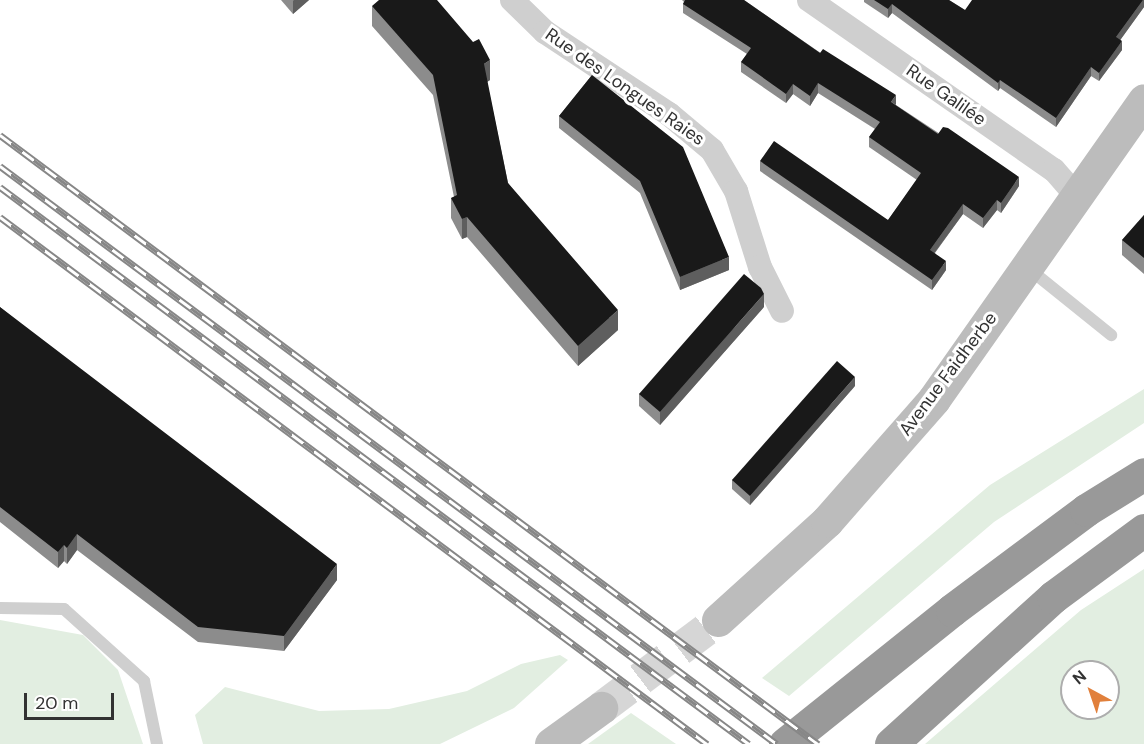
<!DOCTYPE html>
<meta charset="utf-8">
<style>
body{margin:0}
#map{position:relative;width:1144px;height:744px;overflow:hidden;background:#fff;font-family:"DM Sans",sans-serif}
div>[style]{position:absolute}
.green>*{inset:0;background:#e2eee1}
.secondary-tunnel>*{height:33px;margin-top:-16.5px;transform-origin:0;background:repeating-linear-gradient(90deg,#d6d6d6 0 33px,transparent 0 49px)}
.lane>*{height:12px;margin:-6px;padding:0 6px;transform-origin:6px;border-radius:6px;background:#cfcfcf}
.street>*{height:24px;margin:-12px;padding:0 12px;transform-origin:12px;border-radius:12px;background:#cfcfcf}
.secondary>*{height:33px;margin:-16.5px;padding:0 16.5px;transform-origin:16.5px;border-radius:16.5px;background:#bcbcbc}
.highway>*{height:33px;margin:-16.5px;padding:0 16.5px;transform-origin:16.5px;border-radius:16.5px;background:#999}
.rail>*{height:7px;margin-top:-3.5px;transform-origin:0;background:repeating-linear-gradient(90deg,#fff 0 14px,#878787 0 28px);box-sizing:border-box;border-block:2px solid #878787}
.wall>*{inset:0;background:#8c8c8c}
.shaded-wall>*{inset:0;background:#5e5e5e}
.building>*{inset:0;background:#191919}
span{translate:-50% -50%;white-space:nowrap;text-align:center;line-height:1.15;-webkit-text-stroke:6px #fff;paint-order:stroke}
.street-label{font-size:18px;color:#323232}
.north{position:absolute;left:1060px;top:660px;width:60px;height:60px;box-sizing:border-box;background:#fff;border:2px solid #adadad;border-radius:50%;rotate:320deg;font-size:16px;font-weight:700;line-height:24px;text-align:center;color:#323232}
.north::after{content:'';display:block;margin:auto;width:21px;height:27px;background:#e1803c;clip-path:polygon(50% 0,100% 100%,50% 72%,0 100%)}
.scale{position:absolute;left:24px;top:693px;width:90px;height:27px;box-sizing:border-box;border:3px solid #323232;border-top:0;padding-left:8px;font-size:18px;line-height:21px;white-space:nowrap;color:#323232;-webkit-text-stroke:4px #fff;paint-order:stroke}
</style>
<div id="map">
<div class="green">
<div style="clip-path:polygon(1144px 389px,1144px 423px,994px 522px,789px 696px,762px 678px,990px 485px)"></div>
<div style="clip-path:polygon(evenodd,1144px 569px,1144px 744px,925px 744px,1081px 610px,1144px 569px,1072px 672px,1108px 672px,1108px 708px,1072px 708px,1072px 672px)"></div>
<div style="clip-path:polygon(0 620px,83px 635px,118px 670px,143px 744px,0 744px)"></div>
<div style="clip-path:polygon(560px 655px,568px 660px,514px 708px,440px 744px,203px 744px,195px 715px,225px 687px,319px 711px,389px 709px,467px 691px,521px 664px)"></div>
<div style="clip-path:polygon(631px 713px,676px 744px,588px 744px)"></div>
</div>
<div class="secondary-tunnel">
<div style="left:601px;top:708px;width:146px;rotate:-36.9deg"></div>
</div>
<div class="lane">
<div style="left:1028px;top:268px;width:107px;rotate:38.9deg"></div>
<div style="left:0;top:608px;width:64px;rotate:0.9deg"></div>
<div style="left:64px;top:609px;width:108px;rotate:42deg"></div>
<div style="left:144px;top:681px;width:64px;rotate:78.3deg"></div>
</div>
<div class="street">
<div style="left:512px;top:0;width:46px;rotate:44.1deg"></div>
<div style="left:545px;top:32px;width:149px;rotate:33.5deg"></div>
<div style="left:669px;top:114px;width:56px;rotate:39.9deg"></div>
<div style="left:712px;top:150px;width:48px;rotate:59.7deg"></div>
<div style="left:736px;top:191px;width:80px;rotate:72.5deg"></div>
<div style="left:760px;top:267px;width:49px;rotate:63.4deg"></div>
<div style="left:809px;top:0;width:298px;rotate:34.8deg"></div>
<div style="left:1054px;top:170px;width:35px;rotate:49deg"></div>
</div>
<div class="secondary">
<div style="left:718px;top:620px;width:147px;rotate:-42.2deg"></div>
<div style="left:827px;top:521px;width:162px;rotate:-48.7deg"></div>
<div style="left:934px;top:399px;width:365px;rotate:-54.9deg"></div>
<div style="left:551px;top:744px;width:62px;rotate:-35.8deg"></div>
</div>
<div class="highway">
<div style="left:785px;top:744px;width:214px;rotate:-38.7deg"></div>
<div style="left:952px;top:610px;width:167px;rotate:-36.7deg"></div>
<div style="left:1086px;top:510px;width:68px;rotate:-31.8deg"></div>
<div style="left:891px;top:744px;width:219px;rotate:-42.2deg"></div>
<div style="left:1053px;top:597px;width:113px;rotate:-36.4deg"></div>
</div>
<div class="rail">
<div style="left:0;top:135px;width:1020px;rotate:36.67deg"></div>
<div style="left:0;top:166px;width:968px;rotate:36.65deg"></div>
<div style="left:0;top:187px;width:933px;rotate:36.64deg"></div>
<div style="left:0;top:217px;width:882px;rotate:36.7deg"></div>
</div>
<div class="wall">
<div style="clip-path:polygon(281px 0,309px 0,293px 14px)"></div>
<div style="clip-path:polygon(682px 0,744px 0,896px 105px,1019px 186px,1001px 213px,997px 210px,983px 228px,963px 214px,935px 253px,946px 270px,932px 290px,760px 171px,760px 161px,888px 220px,917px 180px,869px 147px,869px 137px,875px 129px,818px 93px,810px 106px,793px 94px,786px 103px,741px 72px,741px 62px,747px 54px,683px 13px,683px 4px,684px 2px)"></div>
<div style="clip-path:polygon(864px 0,949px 0,965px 10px,1144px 0,1144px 7px,1120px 40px,1122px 50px,1099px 81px,1091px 76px,1056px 127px,1000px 88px,998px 91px,892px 13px,888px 18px,864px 2px)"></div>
<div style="clip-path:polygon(372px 6px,490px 80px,487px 82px,508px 183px,618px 330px,578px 366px,467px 237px,462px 239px,451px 218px,451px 198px,454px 197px,433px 95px,372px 26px)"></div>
<div style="clip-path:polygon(592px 75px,729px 270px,680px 290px,640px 193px,559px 128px,559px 116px)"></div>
<div style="clip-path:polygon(1144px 215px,1144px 274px,1122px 255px,1122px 240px)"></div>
<div style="clip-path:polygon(0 307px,337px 580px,284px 651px,198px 642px,77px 550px,67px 564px,64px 561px,58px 568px,0 522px)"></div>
<div style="clip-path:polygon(764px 307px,660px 425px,639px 406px,639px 394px)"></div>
<div style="clip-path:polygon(855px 386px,750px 505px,732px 489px,732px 480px)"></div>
</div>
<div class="shaded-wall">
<div style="clip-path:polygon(294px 0,309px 0,293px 14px,293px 1px)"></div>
<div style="clip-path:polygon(1143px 0,1144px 0,1144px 7px,1116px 46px,1116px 37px)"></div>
<div style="clip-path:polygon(892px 4px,892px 13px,888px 18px,888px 9px)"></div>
<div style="clip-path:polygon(1122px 41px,1122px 50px,1099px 81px,1099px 73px)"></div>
<div style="clip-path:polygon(490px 60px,490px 80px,484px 84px,484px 64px)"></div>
<div style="clip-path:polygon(1091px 67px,1091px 76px,1056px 127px,1056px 118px)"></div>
<div style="clip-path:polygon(1000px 80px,1000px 88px,998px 91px,998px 83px)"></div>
<div style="clip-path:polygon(818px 83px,818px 93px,810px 106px,810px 96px)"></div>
<div style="clip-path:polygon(793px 84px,793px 94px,786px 103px,786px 94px)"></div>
<div style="clip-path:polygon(896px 95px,896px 105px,891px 102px)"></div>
<div style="clip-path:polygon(1019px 177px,1019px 186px,1001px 213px,1001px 203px)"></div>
<div style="clip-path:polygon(997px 200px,997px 210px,983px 228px,983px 218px)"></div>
<div style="clip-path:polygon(963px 204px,963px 214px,930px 259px,930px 250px)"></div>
<div style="clip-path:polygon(467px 217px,467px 237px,462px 239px,462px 219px)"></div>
<div style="clip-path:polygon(729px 257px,729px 270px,680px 290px,680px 277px)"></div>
<div style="clip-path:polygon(946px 261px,946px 270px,932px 290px,932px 280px)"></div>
<div style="clip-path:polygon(764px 294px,764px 307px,660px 425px,660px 412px)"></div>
<div style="clip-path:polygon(618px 310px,618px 330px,578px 366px,578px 346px)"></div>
<div style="clip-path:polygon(855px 377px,855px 386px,750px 505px,750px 496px)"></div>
<div style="clip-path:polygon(77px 534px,77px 550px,67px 564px,67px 548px)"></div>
<div style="clip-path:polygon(64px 545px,64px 561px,58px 568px,58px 552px)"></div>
<div style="clip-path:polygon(337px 564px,337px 580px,284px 651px,284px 636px)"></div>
</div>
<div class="building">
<div style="clip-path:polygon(379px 0,437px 0,473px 42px,479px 39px,490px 60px,484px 64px,508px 183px,618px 310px,578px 346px,467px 217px,462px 219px,451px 198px,457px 195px,433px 75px,372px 6px)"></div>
<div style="clip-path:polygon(685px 0,744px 0,820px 53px,823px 49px,896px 95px,891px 102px,938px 134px,943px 127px,948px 128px,1019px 177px,1001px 203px,997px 200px,983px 218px,963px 204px,930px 250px,946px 261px,932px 280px,760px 161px,774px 141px,888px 220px,921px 173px,869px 137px,880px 122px,818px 83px,810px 96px,793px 84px,786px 94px,741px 62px,751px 48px,683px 4px)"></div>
<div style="clip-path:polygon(874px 0,949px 0,965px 10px,972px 0,1143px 0,1116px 37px,1122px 41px,1099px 73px,1091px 67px,1056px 118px,1000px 80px,998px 83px,892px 4px,888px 9px)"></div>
<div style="clip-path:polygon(592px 75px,683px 147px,729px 257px,680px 277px,640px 181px,559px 116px)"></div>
<div style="clip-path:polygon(1144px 215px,1144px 258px,1122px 240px)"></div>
<div style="clip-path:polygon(744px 274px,761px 288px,764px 294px,660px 412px,639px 394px)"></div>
<div style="clip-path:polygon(0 307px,337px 564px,284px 636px,198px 627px,77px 534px,67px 548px,64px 545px,58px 552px,0 507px)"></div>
<div style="clip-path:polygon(837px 361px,855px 377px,750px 496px,732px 480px)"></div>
</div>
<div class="street-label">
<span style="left:625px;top:87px;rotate:35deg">Rue des Longues Raies</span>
<span style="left:946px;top:95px;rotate:35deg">Rue Galilée</span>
<span style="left:948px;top:374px;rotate:-53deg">Avenue Faidherbe</span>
</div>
<div class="north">N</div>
<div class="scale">20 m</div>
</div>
